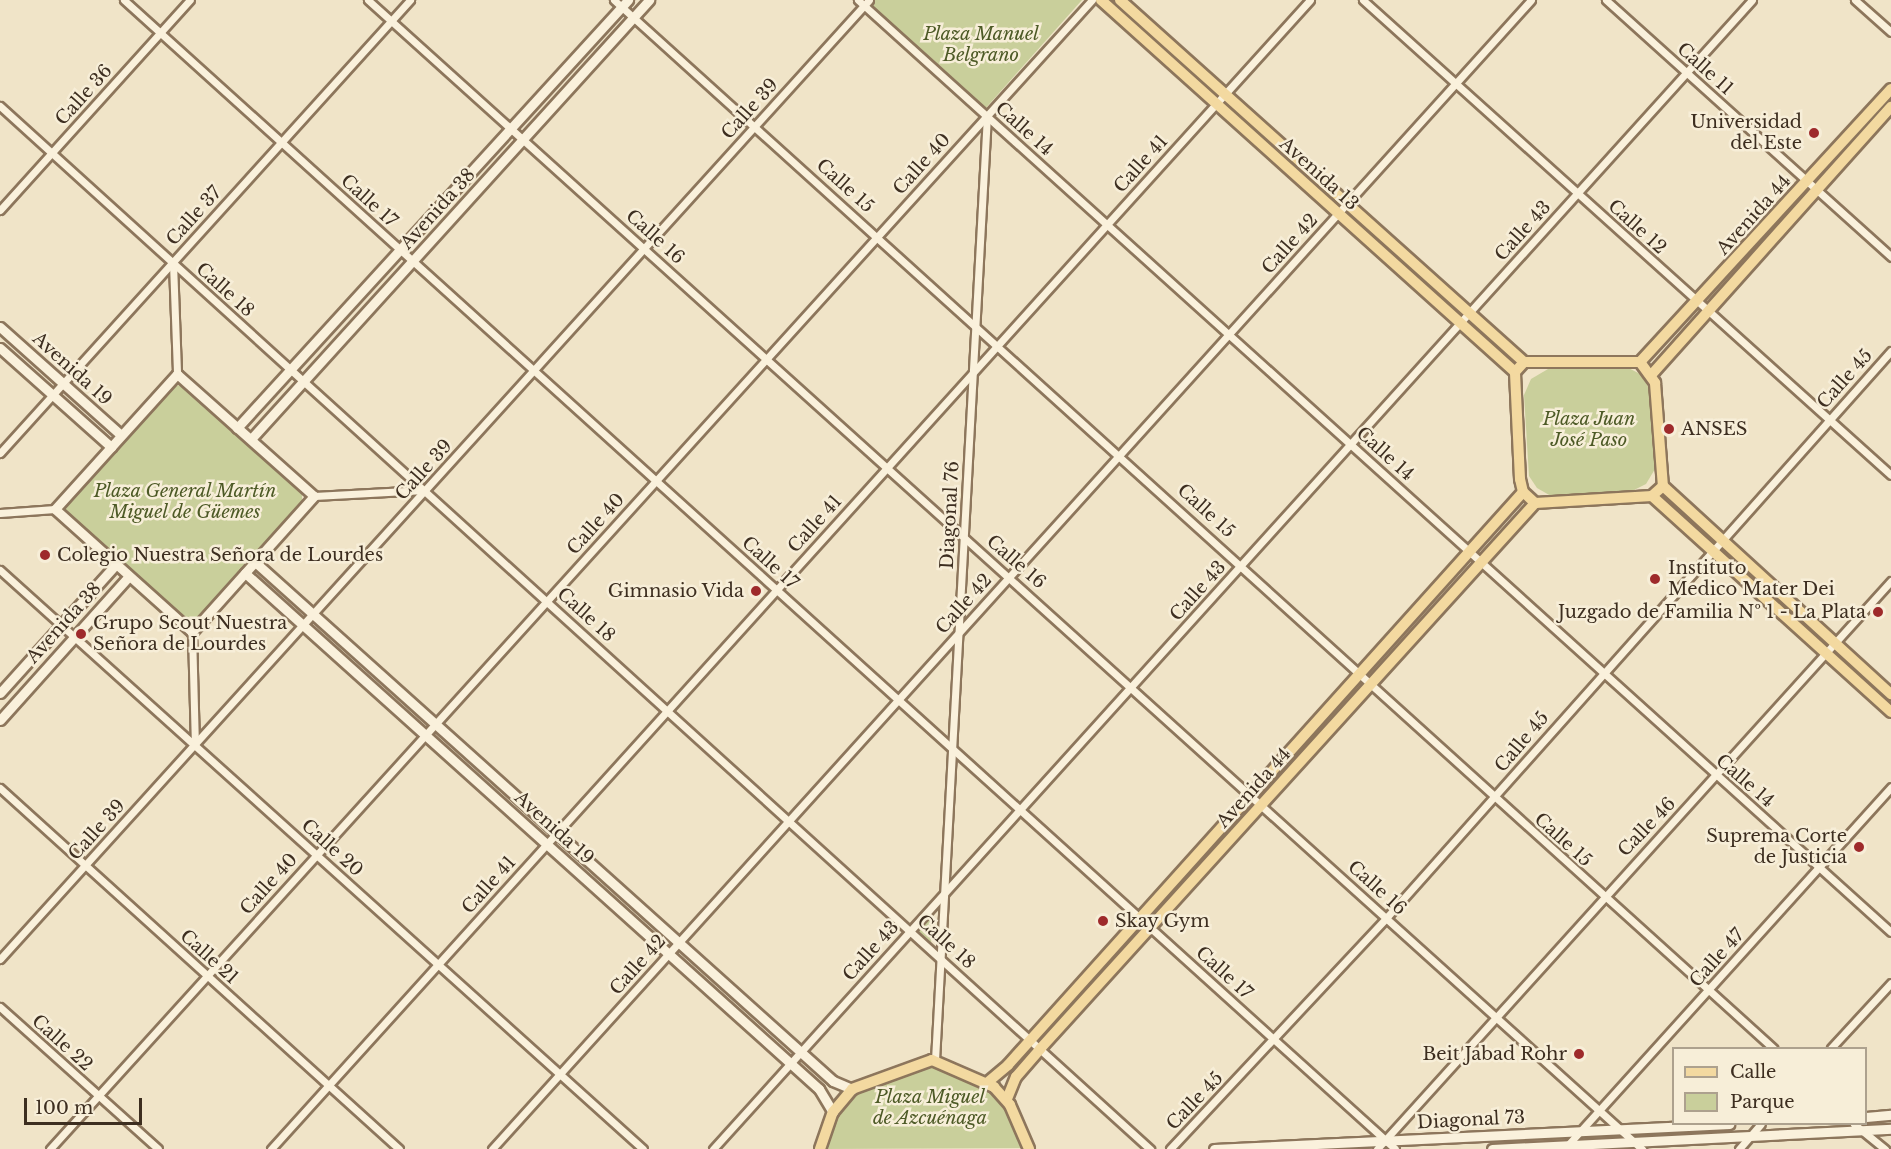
<!DOCTYPE html>
<meta charset="utf-8">
<style>
body{margin:0}
#map{position:relative;width:1891px;height:1149px;overflow:hidden;background:#f0e4c8;font-family:"Libre Baskerville",serif}
div>[style]{position:absolute}
.green>*{inset:0;background:#c9cf9b}
.roads{filter:drop-shadow(2px 0 #8d765c) drop-shadow(-2px 0 #8d765c) drop-shadow(0 2px #8d765c) drop-shadow(0 -2px #8d765c)}
.street>*{height:7px;margin:-3.5px;padding:0 3.5px;transform-origin:3.5px;border-radius:3.5px;background:#faf1dc}
.secondary>*{height:9px;margin:-4.5px;padding:0 4.5px;transform-origin:4.5px;border-radius:4.5px;background:#faf1dc}
.primary>*{height:10px;margin:-5px;padding:0 5px;transform-origin:5px;border-radius:5px;background:#f3d9a0}
.dots>*{width:16px;height:16px;translate:-50% -50%;box-sizing:border-box;border:3px solid #f7eed8;border-radius:50%}
span{translate:-50% -50%;white-space:nowrap;text-align:center;line-height:1.15;-webkit-text-stroke:5px #f7eed8;paint-order:stroke}
.park-label{font-size:18px;color:#4d5a26;font-style:italic}
.street-label{font-size:18px;color:#3d2e20}
.poi-label{font-size:18px;color:#3d2e20}
.right{translate:-100% -50%;text-align:right}
.left{translate:0 -50%;text-align:left}
.legend{position:absolute;left:1672px;top:1047px;width:195px;height:78px;box-sizing:border-box;background:#f7eed8;border:2px solid #ada18e;margin:0;padding:8px 10px;list-style:none;font-size:18px;color:#3d2e20}
.legend li{display:flex;align-items:center;gap:12px;height:30px}
.legend b{width:30px;border:2px solid #ada18e}
.scale{position:absolute;left:24px;top:1098px;width:118px;height:27px;box-sizing:border-box;border:3px solid #3d2e20;border-top:0;padding-left:8px;font-size:18px;line-height:21px;white-space:nowrap;color:#3d2e20;-webkit-text-stroke:4px #f7eed8;paint-order:stroke}
</style>
<div id="map">
<div class="green">
<div style="clip-path:polygon(874px 0,1082px 0,984px 110px,869px 5px)"></div>
<div style="clip-path:polygon(1623px 365px,1640px 374px,1649px 388px,1655px 469px,1646px 484px,1630px 492px,1551px 496px,1537px 488px,1529px 476px,1524px 395px,1531px 379px,1548px 369px)"></div>
<div style="clip-path:polygon(182px 385px,302px 493px,302px 501px,195px 621px,187px 621px,65px 511px,66px 503px,174px 386px)"></div>
<div style="clip-path:polygon(933px 911px,931px 944px,916px 930px)"></div>
<div style="clip-path:polygon(927px 1066px,941px 1067px,999px 1096px,1023px 1148px,824px 1149px,842px 1102px,854px 1093px)"></div>
</div>
<div class="roads">
<div class="street">
<div style="left:124px;top:0;width:1713px;rotate:42.11deg"></div>
<div style="left:368px;top:0;width:1716px;rotate:42.05deg"></div>
<div style="left:614px;top:0;width:1563px;rotate:42.12deg"></div>
<div style="left:858px;top:0;width:1391px;rotate:42.06deg"></div>
<div style="left:1363px;top:0;width:710px;rotate:41.98deg"></div>
<div style="left:1606px;top:0;width:384px;rotate:42deg"></div>
<div style="left:1855px;top:0;width:48px;rotate:41.6deg"></div>
<div style="left:0;top:106px;width:1553px;rotate:42.21deg"></div>
<div style="left:0;top:210px;width:283px;rotate:-47.9deg"></div>
<div style="left:173px;top:263px;width:111px;rotate:87.9deg"></div>
<div style="left:0;top:453px;width:611px;rotate:-47.85deg"></div>
<div style="left:314px;top:496px;width:111px;rotate:-3.1deg"></div>
<div style="left:0;top:513px;width:55px;rotate:-4.2deg"></div>
<div style="left:0;top:570px;width:865px;rotate:42deg"></div>
<div style="left:192px;top:632px;width:112px;rotate:88.5deg"></div>
<div style="left:0;top:788px;width:538px;rotate:42.14deg"></div>
<div style="left:0;top:959px;width:1294px;rotate:-47.82deg"></div>
<div style="left:0;top:1007px;width:212px;rotate:41.9deg"></div>
<div style="left:1831px;top:1048px;width:88px;rotate:-47.3deg"></div>
<div style="left:935px;top:1060px;width:946px;rotate:-86.85deg"></div>
<div style="left:1854px;top:1124px;width:40px;rotate:39deg"></div>
<div style="left:1566px;top:1147px;width:485px;rotate:-47.9deg"></div>
<div style="left:50px;top:1149px;width:1551px;rotate:-47.8deg"></div>
<div style="left:271px;top:1149px;width:1549px;rotate:-47.88deg"></div>
<div style="left:492px;top:1149px;width:1549px;rotate:-47.88deg"></div>
<div style="left:713px;top:1149px;width:1549px;rotate:-47.88deg"></div>
<div style="left:1170px;top:1149px;width:318px;rotate:-46.9deg"></div>
<div style="left:1387px;top:917px;width:758px;rotate:-48.32deg"></div>
<div style="left:1377px;top:1149px;width:766px;rotate:-47.86deg"></div>
<div style="left:1739px;top:1149px;width:33px;rotate:-49deg"></div>
</div>
<div class="secondary">
<div style="left:0;top:327px;width:162px;rotate:41.8deg"></div>
<div style="left:0;top:348px;width:149px;rotate:41.7deg"></div>
<div style="left:177px;top:374px;width:183px;rotate:41.7deg"></div>
<div style="left:314px;top:496px;width:183px;rotate:131.9deg"></div>
<div style="left:192px;top:632px;width:184px;rotate:-138.1deg"></div>
<div style="left:55px;top:509px;width:182px;rotate:-47.9deg"></div>
<div style="left:237px;top:428px;width:580px;rotate:-47.59deg"></div>
<div style="left:251px;top:439px;width:593px;rotate:-47.8deg"></div>
<div style="left:255px;top:562px;width:777px;rotate:41.92deg"></div>
<div style="left:833px;top:1081px;width:21px;rotate:23deg"></div>
<div style="left:245px;top:573px;width:772px;rotate:41.95deg"></div>
<div style="left:819px;top:1089px;width:27px;rotate:59deg"></div>
<div style="left:0;top:693px;width:173px;rotate:-48deg"></div>
<div style="left:0;top:720px;width:193px;rotate:-48.1deg"></div>
<div style="left:1866px;top:1117px;width:25px;rotate:-5deg"></div>
<div style="left:1214px;top:1149px;width:516px;rotate:-2.78deg"></div>
<div style="left:1492px;top:1149px;width:400px;rotate:-2.9deg"></div>
</div>
<div class="primary">
<div style="left:1101px;top:0;width:557px;rotate:41.94deg"></div>
<div style="left:1120px;top:0;width:542px;rotate:41.86deg"></div>
<div style="left:1524px;top:362px;width:116px"></div>
<div style="left:1640px;top:362px;width:26px;rotate:54deg"></div>
<div style="left:1655px;top:383px;width:103px;rotate:85.6deg"></div>
<div style="left:1663px;top:486px;width:15px;rotate:138deg"></div>
<div style="left:1652px;top:496px;width:117px;rotate:176.6deg"></div>
<div style="left:1535px;top:503px;width:16px;rotate:-137deg"></div>
<div style="left:1523px;top:492px;width:13px;rotate:-103deg"></div>
<div style="left:1520px;top:479px;width:107px;rotate:-92.7deg"></div>
<div style="left:1515px;top:372px;width:13px;rotate:-48deg"></div>
<div style="left:1640px;top:362px;width:371px;rotate:-47.4deg"></div>
<div style="left:1653px;top:373px;width:357px;rotate:-48.2deg"></div>
<div style="left:1663px;top:486px;width:309px;rotate:42.4deg"></div>
<div style="left:1652px;top:496px;width:322px;rotate:42.1deg"></div>
<div style="left:988px;top:1082px;width:26px;rotate:-40deg"></div>
<div style="left:1008px;top:1065px;width:770px;rotate:-48.05deg"></div>
<div style="left:1007px;top:1099px;width:24px;rotate:-68deg"></div>
<div style="left:1016px;top:1077px;width:37px;rotate:-49deg"></div>
<div style="left:1040px;top:1049px;width:737px;rotate:-47.8deg"></div>
<div style="left:820px;top:1149px;width:39px;rotate:-71deg"></div>
<div style="left:833px;top:1112px;width:30px;rotate:-50deg"></div>
<div style="left:852px;top:1089px;width:85px;rotate:-19.9deg"></div>
<div style="left:932px;top:1060px;width:68px;rotate:23.5deg"></div>
<div style="left:994px;top:1087px;width:24px;rotate:48deg"></div>
<div style="left:1010px;top:1105px;width:48px;rotate:66.6deg"></div>
</div>
</div>
<div class="dots">
<div style="left:1814px;top:133px;background:#9e2a2b"></div>
<div style="left:1669px;top:429px;background:#9e2a2b"></div>
<div style="left:45px;top:555px;background:#9e2a2b"></div>
<div style="left:1655px;top:579px;background:#9e2a2b"></div>
<div style="left:756px;top:591px;background:#9e2a2b"></div>
<div style="left:1878px;top:612px;background:#9e2a2b"></div>
<div style="left:81px;top:634px;background:#9e2a2b"></div>
<div style="left:1859px;top:847px;background:#9e2a2b"></div>
<div style="left:1103px;top:921px;background:#9e2a2b"></div>
<div style="left:1579px;top:1054px;background:#9e2a2b"></div>
</div>
<div class="park-label">
<span style="left:981px;top:45px">Plaza Manuel<br>Belgrano</span>
<span style="left:1589px;top:430px">Plaza Juan<br>José Paso</span>
<span style="left:185px;top:502px">Plaza General Martín<br>Miguel de Güemes</span>
<span style="left:930px;top:1108px">Plaza Miguel<br>de Azcuénaga</span>
</div>
<div class="street-label">
<span style="left:1705px;top:69px;rotate:42deg">Calle 11</span>
<span style="left:84px;top:95px;rotate:-48deg">Calle 36</span>
<span style="left:750px;top:109px;rotate:-48deg">Calle 39</span>
<span style="left:1024px;top:129px;rotate:42deg">Calle 14</span>
<span style="left:922px;top:164px;rotate:-48deg">Calle 40</span>
<span style="left:1141px;top:164px;rotate:-48deg">Calle 41</span>
<span style="left:1319px;top:174px;rotate:42deg">Avenida 13</span>
<span style="left:845px;top:186px;rotate:42deg">Calle 15</span>
<span style="left:369px;top:201px;rotate:42deg">Calle 17</span>
<span style="left:438px;top:209px;rotate:-48deg">Avenida 38</span>
<span style="left:1754px;top:215px;rotate:-48deg">Avenida 44</span>
<span style="left:194px;top:216px;rotate:-48deg">Calle 37</span>
<span style="left:1637px;top:227px;rotate:42deg">Calle 12</span>
<span style="left:1523px;top:231px;rotate:-48deg">Calle 43</span>
<span style="left:655px;top:237px;rotate:42deg">Calle 16</span>
<span style="left:1290px;top:244px;rotate:-48deg">Calle 42</span>
<span style="left:225px;top:290px;rotate:42deg">Calle 18</span>
<span style="left:72px;top:369px;rotate:42deg">Avenida 19</span>
<span style="left:1845px;top:379px;rotate:-48deg">Calle 45</span>
<span style="left:1385px;top:454px;rotate:42deg">Calle 14</span>
<span style="left:424px;top:470px;rotate:-48deg">Calle 39</span>
<span style="left:1206px;top:511px;rotate:42deg">Calle 15</span>
<span style="left:950px;top:515px;rotate:-87deg">Diagonal 76</span>
<span style="left:596px;top:524px;rotate:-48deg">Calle 40</span>
<span style="left:815px;top:524px;rotate:-48deg">Calle 41</span>
<span style="left:1016px;top:562px;rotate:41deg">Calle 16</span>
<span style="left:770px;top:563px;rotate:42deg">Calle 17</span>
<span style="left:1198px;top:591px;rotate:-48deg">Calle 43</span>
<span style="left:964px;top:604px;rotate:-48deg">Calle 42</span>
<span style="left:586px;top:615px;rotate:42deg">Calle 18</span>
<span style="left:64px;top:623px;rotate:-48deg">Avenida 38</span>
<span style="left:1522px;top:742px;rotate:-50deg">Calle 45</span>
<span style="left:1745px;top:781px;rotate:41deg">Calle 14</span>
<span style="left:1254px;top:788px;rotate:-48deg">Avenida 44</span>
<span style="left:1647px;top:827px;rotate:-46deg">Calle 46</span>
<span style="left:554px;top:828px;rotate:42deg">Avenida 19</span>
<span style="left:97px;top:830px;rotate:-48deg">Calle 39</span>
<span style="left:1563px;top:840px;rotate:42deg">Calle 15</span>
<span style="left:332px;top:848px;rotate:42deg">Calle 20</span>
<span style="left:269px;top:884px;rotate:-48deg">Calle 40</span>
<span style="left:489px;top:885px;rotate:-48deg">Calle 41</span>
<span style="left:1377px;top:888px;rotate:42deg">Calle 16</span>
<span style="left:946px;top:942px;rotate:42deg">Calle 18</span>
<span style="left:871px;top:951px;rotate:-48deg">Calle 43</span>
<span style="left:209px;top:957px;rotate:42deg">Calle 21</span>
<span style="left:1717px;top:958px;rotate:-48deg">Calle 47</span>
<span style="left:638px;top:965px;rotate:-48deg">Calle 42</span>
<span style="left:1224px;top:973px;rotate:42deg">Calle 17</span>
<span style="left:62px;top:1043px;rotate:42deg">Calle 22</span>
<span style="left:1195px;top:1101px;rotate:-46deg">Calle 45</span>
<span style="left:1471px;top:1120px;rotate:-3deg">Diagonal 73</span>
</div>
<div class="poi-label">
<span class="right" style="left:1802px;top:133px">Universidad<br>del Este</span>
<span class="left" style="left:1681px;top:429px">ANSES</span>
<span class="left" style="left:57px;top:555px">Colegio Nuestra Señora de Lourdes</span>
<span class="left" style="left:1668px;top:579px">Instituto<br>Medico Mater Dei</span>
<span class="right" style="left:744px;top:591px">Gimnasio Vida</span>
<span class="right" style="left:1866px;top:612px">Juzgado de Familia Nº 1 - La Plata</span>
<span class="left" style="left:93px;top:634px">Grupo Scout Nuestra<br>Señora de Lourdes</span>
<span class="right" style="left:1847px;top:847px">Suprema Corte<br>de Justicia</span>
<span class="left" style="left:1115px;top:921px">Skay Gym</span>
<span class="right" style="left:1567px;top:1054px">Beit Jabad Rohr</span>
</div>
<ul class="legend">
<li><b style="height:8px;background:#f3d9a0"></b>Calle</li>
<li><b style="height:16px;background:#c9cf9b"></b>Parque</li>
</ul>
<div class="scale">100 m</div>
</div>
